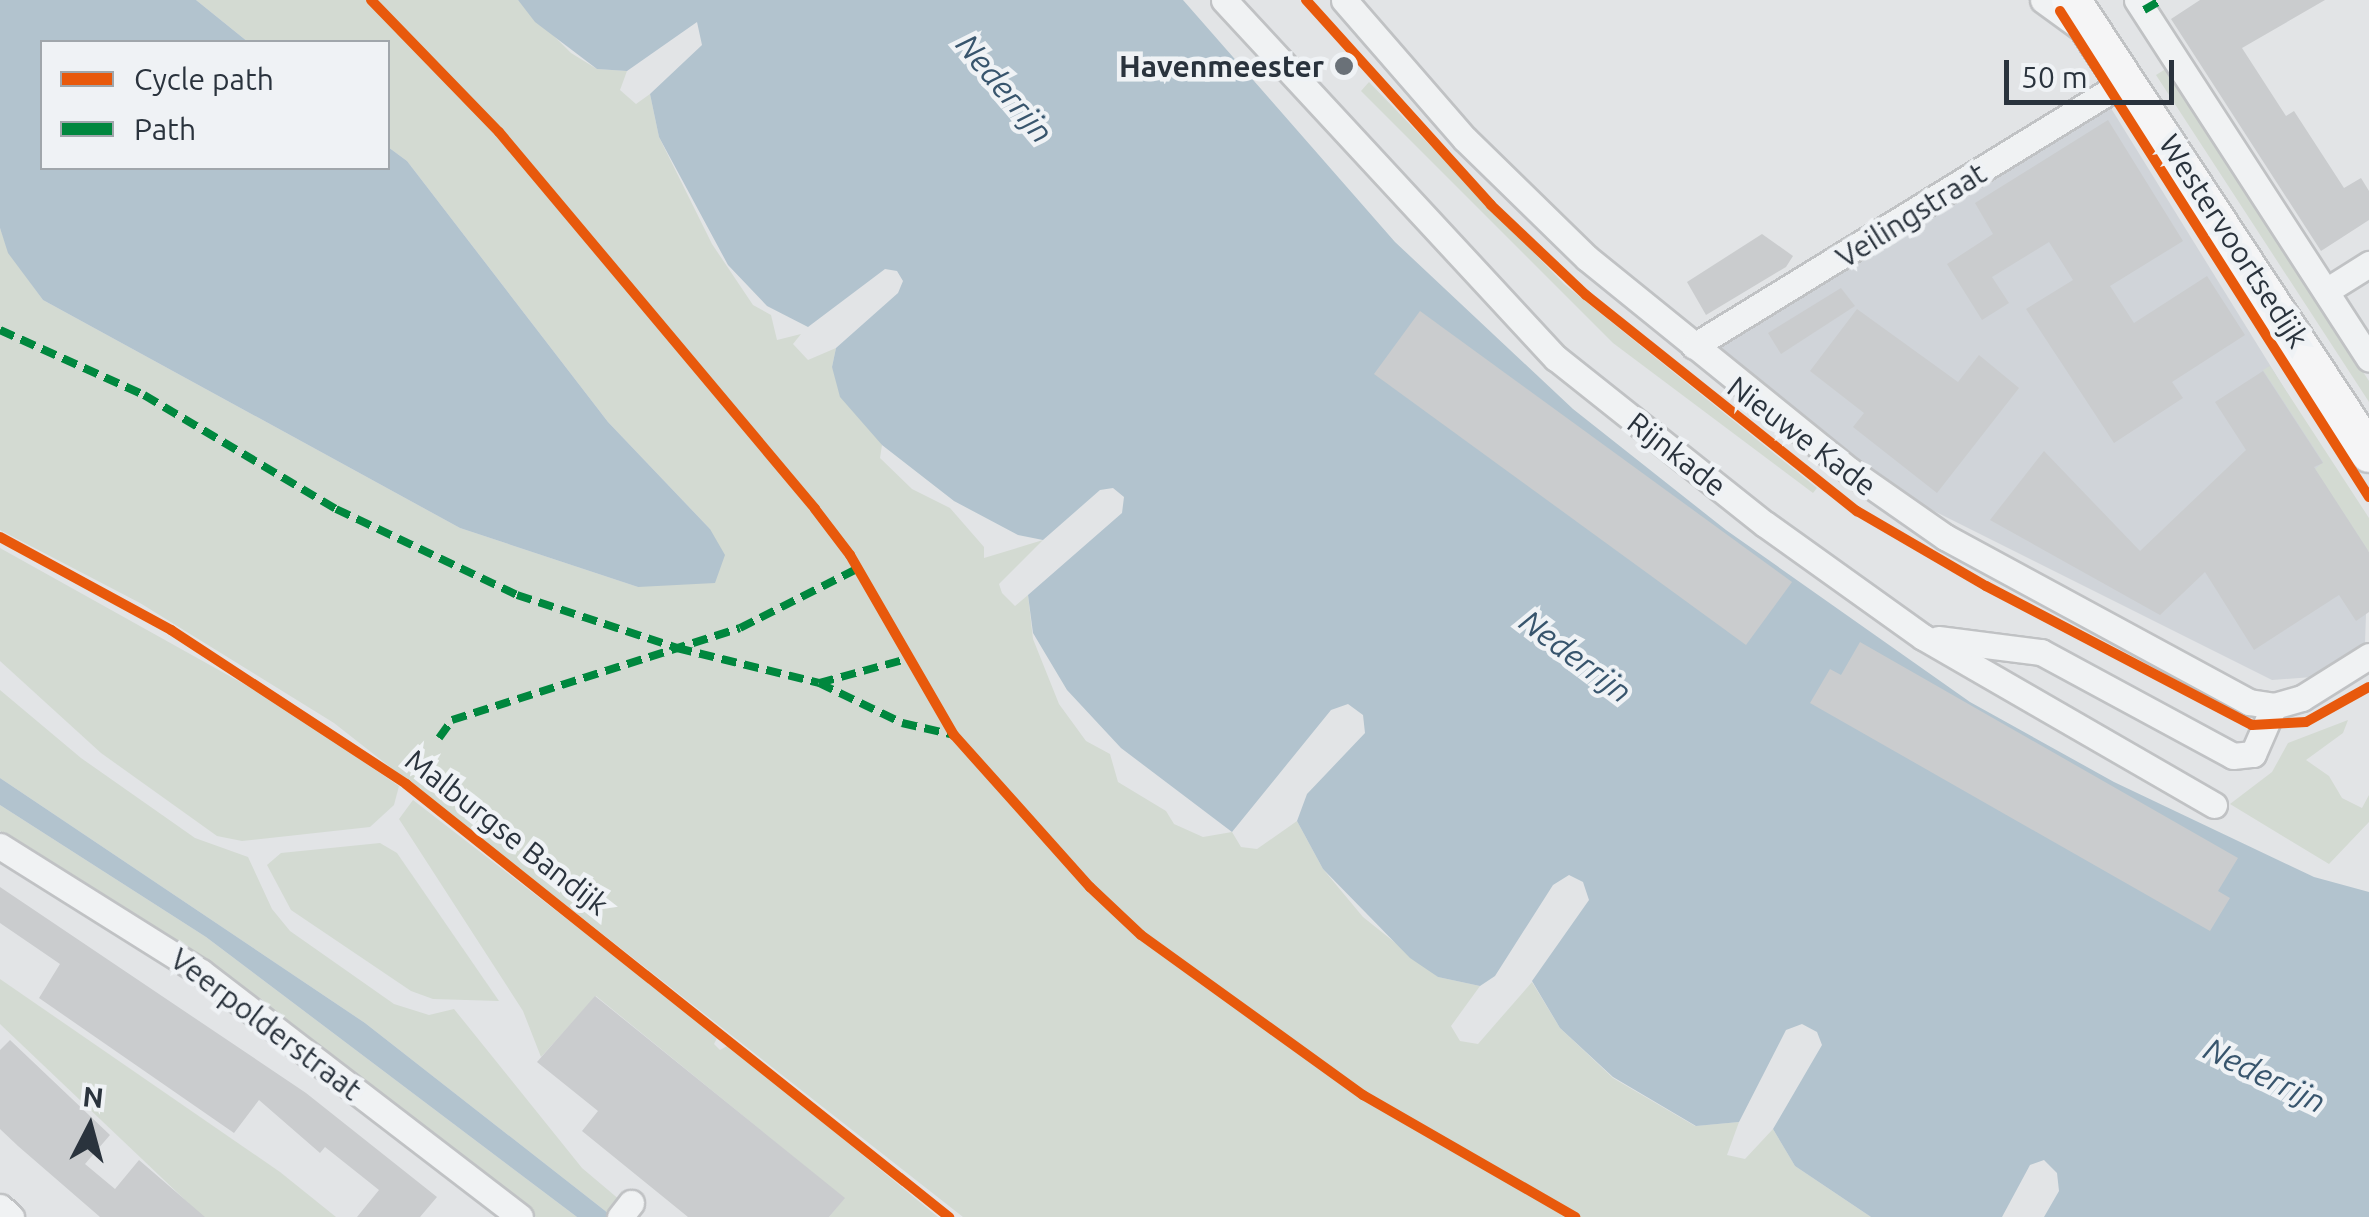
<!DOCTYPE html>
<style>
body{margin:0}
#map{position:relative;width:2369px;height:1217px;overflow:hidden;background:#e2e4e6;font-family:Ubuntu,sans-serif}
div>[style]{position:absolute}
.built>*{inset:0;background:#d0d4d9}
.green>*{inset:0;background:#d3dad2}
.water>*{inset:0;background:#b2c3ce}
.building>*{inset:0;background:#caccce}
.roads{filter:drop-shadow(2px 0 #c0c2c4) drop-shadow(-2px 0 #c0c2c4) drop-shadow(0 2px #c0c2c4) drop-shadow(0 -2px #c0c2c4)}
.minor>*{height:25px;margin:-12.5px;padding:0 12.5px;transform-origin:12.5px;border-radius:12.5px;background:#f0f2f3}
.secondary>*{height:38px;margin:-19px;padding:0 19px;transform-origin:19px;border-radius:19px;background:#f5f5f6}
.quiet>*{height:8px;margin-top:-4px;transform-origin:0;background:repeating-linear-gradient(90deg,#00873e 0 15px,transparent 0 23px)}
.cycleway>*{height:10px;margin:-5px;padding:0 5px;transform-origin:5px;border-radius:5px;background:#e8590c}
.dots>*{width:28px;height:28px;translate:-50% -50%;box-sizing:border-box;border:5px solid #eff2f5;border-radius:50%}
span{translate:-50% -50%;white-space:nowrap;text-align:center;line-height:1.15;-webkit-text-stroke:9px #eff2f5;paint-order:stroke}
.poi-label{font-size:30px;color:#2a333d;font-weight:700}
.right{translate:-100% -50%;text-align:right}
.street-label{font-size:30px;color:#2a333d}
.water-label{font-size:32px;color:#38556d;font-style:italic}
.legend{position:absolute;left:40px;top:40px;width:350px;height:130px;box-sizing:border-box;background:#eff2f5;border:2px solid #a0a6ab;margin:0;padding:12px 18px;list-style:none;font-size:30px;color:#2a333d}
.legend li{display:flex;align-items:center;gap:20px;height:50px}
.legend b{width:50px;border:2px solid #a0a6ab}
.north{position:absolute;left:40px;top:1077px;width:100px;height:100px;-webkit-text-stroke:8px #eff2f5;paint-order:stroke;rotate:6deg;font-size:28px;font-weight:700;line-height:40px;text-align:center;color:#2a333d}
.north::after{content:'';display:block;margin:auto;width:35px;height:45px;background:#2a333d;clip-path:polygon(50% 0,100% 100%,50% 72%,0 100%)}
.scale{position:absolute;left:2004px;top:60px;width:170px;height:45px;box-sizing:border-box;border:5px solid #2a333d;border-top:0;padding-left:12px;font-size:30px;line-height:35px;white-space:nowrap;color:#2a333d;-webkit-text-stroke:8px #eff2f5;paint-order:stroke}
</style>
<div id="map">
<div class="built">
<div style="clip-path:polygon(2109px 105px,2369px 525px,2364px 673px,2272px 680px,1834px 461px,1711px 352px)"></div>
</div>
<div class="green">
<div style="clip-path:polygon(196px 0,518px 0,571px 53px,597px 69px,627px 71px,620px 90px,636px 104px,650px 94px,659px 137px,712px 244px,753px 305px,771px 315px,777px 340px,801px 334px,793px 344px,808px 360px,836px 348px,832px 367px,882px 445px,880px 458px,912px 489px,950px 508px,984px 547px,984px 558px,1043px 540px,999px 584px,1002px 593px,1015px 606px,1028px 595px,1033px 639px,1059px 704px,1086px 741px,1110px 754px,1118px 782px,1166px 811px,1174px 824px,1203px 837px,1232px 832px,1241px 847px,1257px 849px,1297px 821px,1323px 869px,1363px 917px,1438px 977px,1480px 986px,1451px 1026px,1460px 1041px,1478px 1044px,1532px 982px,1560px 1028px,1613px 1078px,1695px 1126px,1739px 1122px,1727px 1155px,1745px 1159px,1773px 1129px,1795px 1166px,1871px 1217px,963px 1217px,334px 723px,140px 603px,0 530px,0 228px,9px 253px,43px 300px,460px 528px,638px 587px,710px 529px,608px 422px,407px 161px,388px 147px,388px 42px,248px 42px)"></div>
<div style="clip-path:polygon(2172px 65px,2189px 91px,2182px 96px,2369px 381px,2369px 402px,2156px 75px)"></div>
<div style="clip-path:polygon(1369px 82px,1564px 284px,1817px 488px,1813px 493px,1613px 343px,1361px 91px)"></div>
<div style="clip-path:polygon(2270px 366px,2369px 518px,2369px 552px,2315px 469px,2323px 462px,2263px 370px)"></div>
<div style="clip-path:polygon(0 548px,271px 699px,399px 786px,394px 805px,370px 827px,242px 841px,217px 836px,101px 753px,0 661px)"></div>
<div style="clip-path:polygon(0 690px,81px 758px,195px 838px,248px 857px,272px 909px,290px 931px,394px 1004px,429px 1015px,454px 1009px,582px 1168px,640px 1217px,613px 1217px,365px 1023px,0 778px)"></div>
<div style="clip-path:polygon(2348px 720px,2343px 733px,2306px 760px,2329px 776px,2342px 798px,2362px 808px,2369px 795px,2369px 822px,2329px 864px,2230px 804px,2272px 772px,2288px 743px)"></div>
<div style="clip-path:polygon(413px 800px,718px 1036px,714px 1044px,720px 1050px,729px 1045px,938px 1217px,829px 1217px,844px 1198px,596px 996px,541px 1057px,523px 1011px,399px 819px)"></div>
<div style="clip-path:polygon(0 805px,206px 937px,577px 1217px,536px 1217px,248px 992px,0 831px)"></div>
<div style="clip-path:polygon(380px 843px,397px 853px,499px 1001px,433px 999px,411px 991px,291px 910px,267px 865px,281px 853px)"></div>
<div style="clip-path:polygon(0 979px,280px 1172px,336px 1217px,203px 1217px,0 1024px)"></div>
</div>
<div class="water">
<div style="clip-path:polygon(0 0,196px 0,248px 42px,42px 42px,42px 168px,388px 168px,388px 147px,407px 161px,608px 422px,710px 529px,725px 555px,715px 583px,638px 587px,460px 528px,43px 300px,8px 253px,0 228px)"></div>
<div style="clip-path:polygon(518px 0,1183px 0,1395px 242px,1573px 409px,1726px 530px,1970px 702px,2114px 782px,2314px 877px,2369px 892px,2369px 1217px,2044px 1217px,2059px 1191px,2057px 1173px,2044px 1160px,2030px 1165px,2002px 1217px,1871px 1217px,1795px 1166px,1773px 1129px,1822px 1045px,1817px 1032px,1802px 1024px,1786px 1030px,1739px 1122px,1696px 1126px,1613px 1077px,1560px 1028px,1532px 981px,1589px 900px,1583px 882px,1569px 875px,1553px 885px,1495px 976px,1480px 986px,1438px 977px,1410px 958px,1323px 869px,1297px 821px,1307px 794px,1365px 733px,1363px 715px,1348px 704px,1331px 710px,1232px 832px,1121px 748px,1067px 690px,1033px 633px,1028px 595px,1122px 513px,1124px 497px,1113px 488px,1100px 490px,1043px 540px,1018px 535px,954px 501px,882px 445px,840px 397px,832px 367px,836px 348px,898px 293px,903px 281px,897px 271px,885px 269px,808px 327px,767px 306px,728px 265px,659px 137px,650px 94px,702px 45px,697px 22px,627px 71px,597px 69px,535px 22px)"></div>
<div style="clip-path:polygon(0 778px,365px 1023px,613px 1217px,577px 1217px,206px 937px,0 805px)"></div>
</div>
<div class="building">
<div style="clip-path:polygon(2200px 0,2325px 0,2242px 48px,2286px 116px,2294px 111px,2344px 188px,2361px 178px,2369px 191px,2369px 220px,2321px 251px,2171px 19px)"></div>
<div style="clip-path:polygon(2108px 120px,2183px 241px,2110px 286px,2134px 323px,2207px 276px,2245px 335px,2172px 382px,2183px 398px,2114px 443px,2026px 309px,2073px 280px,2049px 242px,1992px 277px,2009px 303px,1982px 320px,1947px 264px,1993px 234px,1975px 203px)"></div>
<div style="clip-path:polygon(1762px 234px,1793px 256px,1786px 267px,1706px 315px,1687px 282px)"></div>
<div style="clip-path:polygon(1841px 288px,1855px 306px,1781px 354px,1768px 333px)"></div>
<div style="clip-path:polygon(1857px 309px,1958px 382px,1979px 355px,2019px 388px,1937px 493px,1853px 427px,1864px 413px,1810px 371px)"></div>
<div style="clip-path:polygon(1420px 311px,1792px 582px,1746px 645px,1374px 374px)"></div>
<div style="clip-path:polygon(2263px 371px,2323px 463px,2314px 467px,2369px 552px,2369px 612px,2356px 621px,2339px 595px,2254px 650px,2205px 572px,2160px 615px,1990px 520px,2044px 451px,2140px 551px,2246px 450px,2215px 402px)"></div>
<div style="clip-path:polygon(1860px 642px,2238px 858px,2218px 891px,2230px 898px,2210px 931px,1810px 703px,1830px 669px,1841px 675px)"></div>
<div style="clip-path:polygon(0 887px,306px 1093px,437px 1197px,420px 1217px,357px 1217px,379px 1190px,325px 1147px,320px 1153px,259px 1100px,234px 1133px,39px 998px,60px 964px,0 923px)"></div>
<div style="clip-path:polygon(595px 996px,845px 1198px,829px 1217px,688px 1217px,582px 1131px,598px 1111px,537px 1062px)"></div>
<div style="clip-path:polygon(10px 1040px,110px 1135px,85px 1164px,115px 1189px,139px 1160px,205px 1217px,100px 1217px,18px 1146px,0 1129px,0 1050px)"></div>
</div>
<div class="roads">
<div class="minor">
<div style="left:1224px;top:0;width:488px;rotate:47.2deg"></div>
<div style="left:1556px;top:358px;width:267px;rotate:38.5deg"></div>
<div style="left:1765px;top:524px;width:194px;rotate:35.6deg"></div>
<div style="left:1923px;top:637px;width:336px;rotate:30deg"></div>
<div style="left:1344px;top:0;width:184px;rotate:49deg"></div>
<div style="left:1465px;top:139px;width:170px;rotate:44.3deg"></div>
<div style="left:1587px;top:258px;width:337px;rotate:39deg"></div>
<div style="left:1849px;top:470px;width:117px;rotate:34.9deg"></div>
<div style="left:1945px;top:537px;width:346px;rotate:28.5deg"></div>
<div style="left:2249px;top:702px;width:25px;rotate:9deg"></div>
<div style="left:2274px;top:706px;width:29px;rotate:-16deg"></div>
<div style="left:2302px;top:698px;width:79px;rotate:-32.1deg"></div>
<div style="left:2043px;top:0;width:46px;rotate:36.1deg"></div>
<div style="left:2137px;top:0;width:427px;rotate:57.1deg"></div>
<div style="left:2326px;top:291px;width:51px;rotate:-32.1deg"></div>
<div style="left:1694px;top:346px;width:507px;rotate:-31.53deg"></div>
<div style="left:1938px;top:639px;width:104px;rotate:7.2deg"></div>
<div style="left:2041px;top:652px;width:218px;rotate:28.4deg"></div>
<div style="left:2233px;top:756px;width:20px;rotate:-6deg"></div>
<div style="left:2253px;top:754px;width:52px;rotate:-66.4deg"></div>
<div style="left:0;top:846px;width:237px;rotate:32.1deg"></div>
<div style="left:201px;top:972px;width:402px;rotate:37.5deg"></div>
<div style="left:0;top:1207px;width:15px;rotate:42deg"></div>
<div style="left:620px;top:1217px;width:18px;rotate:-52deg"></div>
</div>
<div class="secondary">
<div style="left:2071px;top:0;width:542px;rotate:56.66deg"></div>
</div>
</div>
<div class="quiet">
<div style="left:2144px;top:10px;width:20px;rotate:-30deg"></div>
<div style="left:0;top:330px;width:158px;rotate:24.3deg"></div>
<div style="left:144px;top:395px;width:223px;rotate:30.7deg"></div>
<div style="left:336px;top:509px;width:200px;rotate:25.4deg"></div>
<div style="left:517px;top:595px;width:169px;rotate:18.3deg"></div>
<div style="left:677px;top:648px;width:146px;rotate:13.8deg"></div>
<div style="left:819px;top:683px;width:92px;rotate:25.7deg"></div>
<div style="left:902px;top:723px;width:53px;rotate:13deg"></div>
<div style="left:819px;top:683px;width:91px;rotate:-15.3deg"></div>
<div style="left:439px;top:738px;width:22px;rotate:-54deg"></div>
<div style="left:452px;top:720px;width:302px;rotate:-17.7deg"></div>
<div style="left:740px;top:628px;width:131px;rotate:-26.8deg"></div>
</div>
<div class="cycleway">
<div style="left:371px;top:0;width:184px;rotate:45.9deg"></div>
<div style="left:499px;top:132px;width:492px;rotate:50deg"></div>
<div style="left:815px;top:509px;width:58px;rotate:52.7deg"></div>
<div style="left:850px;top:555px;width:208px;rotate:60deg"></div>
<div style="left:954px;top:735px;width:204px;rotate:48.2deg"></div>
<div style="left:1090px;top:887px;width:70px;rotate:43.3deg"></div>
<div style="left:1141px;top:935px;width:274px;rotate:35.8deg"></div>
<div style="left:1363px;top:1095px;width:245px;rotate:29.9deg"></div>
<div style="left:1306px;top:0;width:276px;rotate:47.9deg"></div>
<div style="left:1491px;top:205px;width:131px;rotate:43.5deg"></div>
<div style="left:1586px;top:295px;width:347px;rotate:38.6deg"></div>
<div style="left:1857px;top:511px;width:149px;rotate:30.2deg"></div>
<div style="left:1986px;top:586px;width:300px;rotate:27.6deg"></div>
<div style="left:2252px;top:725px;width:54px;rotate:-3.2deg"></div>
<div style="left:2306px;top:722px;width:72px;rotate:-29.1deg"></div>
<div style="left:2060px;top:11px;width:576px;rotate:57.55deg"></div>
<div style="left:0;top:537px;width:195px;rotate:28.5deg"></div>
<div style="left:171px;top:630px;width:281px;rotate:33.2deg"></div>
<div style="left:406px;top:784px;width:695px;rotate:38.57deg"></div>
</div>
<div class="dots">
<div style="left:1344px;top:66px;background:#6a7178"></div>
</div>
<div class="poi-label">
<span class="right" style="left:1324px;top:66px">Havenmeester</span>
</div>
<div class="street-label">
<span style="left:1911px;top:215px;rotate:-32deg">Veilingstraat</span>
<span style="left:2234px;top:241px;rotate:57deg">Westervoortsedijk</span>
<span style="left:1802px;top:436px;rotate:37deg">Nieuwe Kade</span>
<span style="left:1677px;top:454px;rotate:38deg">Rijnkade</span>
<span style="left:507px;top:832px;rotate:38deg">Malburgse Bandijk</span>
<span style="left:266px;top:1024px;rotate:37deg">Veerpolderstraat</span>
</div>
<div class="water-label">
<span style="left:1005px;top:88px;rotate:50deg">Nederrijn</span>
<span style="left:1576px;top:656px;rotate:37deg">Nederrijn</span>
<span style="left:2265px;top:1075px;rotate:26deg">Nederrijn</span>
</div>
<ul class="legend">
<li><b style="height:12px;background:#e8590c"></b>Cycle path</li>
<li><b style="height:12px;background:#00873e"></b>Path</li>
</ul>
<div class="north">N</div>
<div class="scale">50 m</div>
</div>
